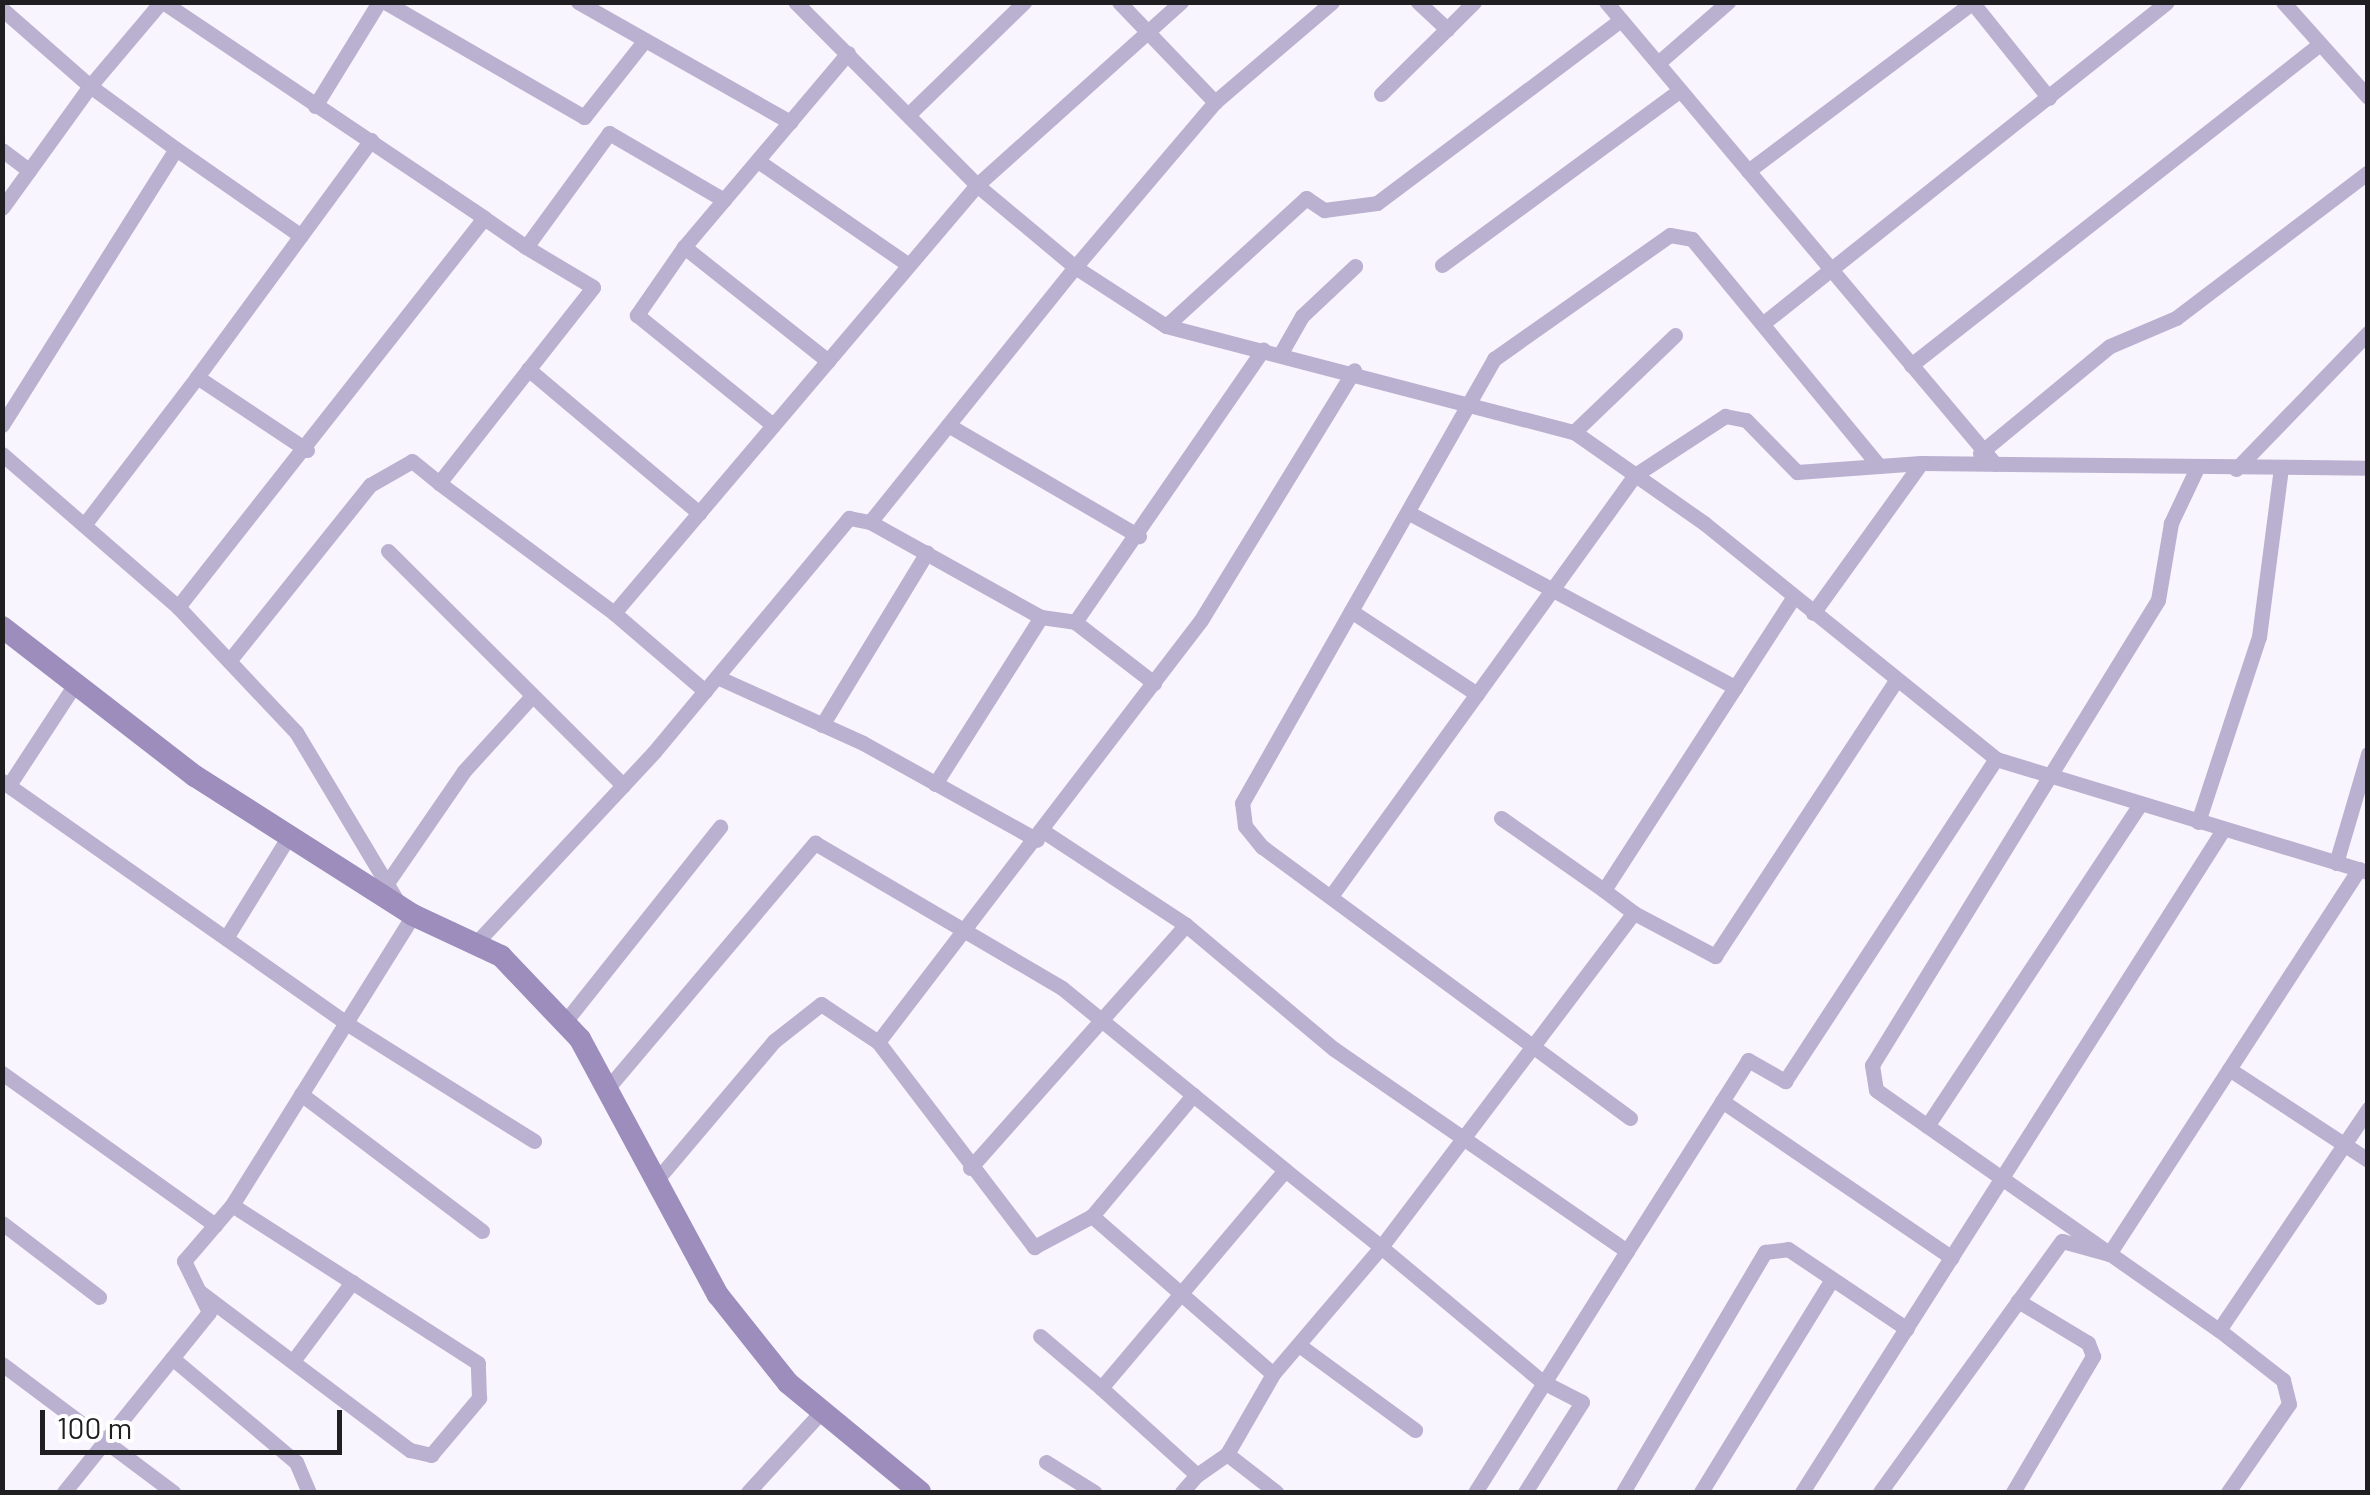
<!DOCTYPE html>
<style>
body{margin:0}
#map{position:relative;width:2370px;height:1495px;overflow:hidden;background:#f8f5fe;font-family:Barlow,sans-serif}
div>[style]{position:absolute}
.street>*{height:15px;margin:-7.5px;padding:0 7.5px;transform-origin:7.5px;border-radius:7.5px;background:#bab0d0}
.secondary>*{height:22px;margin:-11px;padding:0 11px;transform-origin:11px;border-radius:11px;background:#9c8dbc}
span{translate:-50% -50%;white-space:nowrap;text-align:center;line-height:1.15;-webkit-text-stroke:9px #fff;paint-order:stroke}
.frame{position:absolute;inset:0;border:5px solid #1f1e21;pointer-events:none}
.scale{position:absolute;left:40px;top:1410px;width:302px;height:45px;box-sizing:border-box;border:5px solid #1f1e21;border-top:0;padding-left:12px;font-size:30px;line-height:35px;white-space:nowrap;color:#1f1e21;-webkit-text-stroke:8px #fff;paint-order:stroke}
</style>
<div id="map">
<div class="street">
<div style="left:163px;top:2px;width:387px;rotate:33.9deg"></div>
<div style="left:484px;top:218px;width:495px;rotate:128.2deg"></div>
<div style="left:385px;top:2px;width:230px;rotate:30deg"></div>
<div style="left:584px;top:117px;width:98px;rotate:-51.6deg"></div>
<div style="left:578px;top:2px;width:244px;rotate:29.5deg"></div>
<div style="left:1119px;top:2px;width:139px;rotate:46.2deg"></div>
<div style="left:1332px;top:2px;width:154px;rotate:139.5deg"></div>
<div style="left:1215px;top:102px;width:216px;rotate:130.3deg"></div>
<div style="left:1075px;top:267px;width:108px;rotate:33deg"></div>
<div style="left:1166px;top:326px;width:422px;rotate:14.6deg"></div>
<div style="left:1574px;top:432px;width:159px;rotate:35deg"></div>
<div style="left:1704px;top:523px;width:375px;rotate:38.9deg"></div>
<div style="left:1996px;top:759px;width:389px;rotate:16.9deg"></div>
<div style="left:1418px;top:2px;width:40px;rotate:43deg"></div>
<div style="left:1447px;top:29px;width:38px;rotate:-45deg"></div>
<div style="left:1606px;top:2px;width:604px;rotate:49.9deg"></div>
<div style="left:1972px;top:2px;width:123px;rotate:51.3deg"></div>
<div style="left:2283px;top:2px;width:127px;rotate:48.2deg"></div>
<div style="left:2px;top:9px;width:117px;rotate:41.2deg"></div>
<div style="left:90px;top:86px;width:150px;rotate:125.8deg"></div>
<div style="left:1658px;top:63px;width:93px;rotate:-41.1deg"></div>
<div style="left:1381px;top:94px;width:93px;rotate:-44.6deg"></div>
<div style="left:315px;top:106px;width:122px;rotate:-58.4deg"></div>
<div style="left:909px;top:114px;width:161px;rotate:-44.2deg"></div>
<div style="left:176px;top:149px;width:152px;rotate:34.8deg"></div>
<div style="left:2px;top:150px;width:34px;rotate:37deg"></div>
<div style="left:758px;top:161px;width:183px;rotate:34.6deg"></div>
<div style="left:1748px;top:171px;width:281px;rotate:-36.9deg"></div>
<div style="left:484px;top:218px;width:51px;rotate:34.6deg"></div>
<div style="left:526px;top:247px;width:141px;rotate:-53.9deg"></div>
<div style="left:609px;top:133px;width:133px;rotate:30.2deg"></div>
<div style="left:684px;top:247px;width:83px;rotate:124.7deg"></div>
<div style="left:637px;top:315px;width:175px;rotate:39deg"></div>
<div style="left:1442px;top:265px;width:295px;rotate:-36.3deg"></div>
<div style="left:1766px;top:321px;width:512px;rotate:-38.5deg"></div>
<div style="left:1166px;top:326px;width:190px;rotate:-42.4deg"></div>
<div style="left:1306px;top:198px;width:22px;rotate:34deg"></div>
<div style="left:1324px;top:210px;width:53px;rotate:-7.5deg"></div>
<div style="left:1377px;top:203px;width:305px;rotate:-36.9deg"></div>
<div style="left:1281px;top:353px;width:43px;rotate:-60.4deg"></div>
<div style="left:1302px;top:316px;width:73px;rotate:-43.3deg"></div>
<div style="left:828px;top:361px;width:184px;rotate:-141.6deg"></div>
<div style="left:684px;top:247px;width:254px;rotate:-49.8deg"></div>
<div style="left:1911px;top:365px;width:520px;rotate:-38.13deg"></div>
<div style="left:528px;top:369px;width:224px;rotate:40.1deg"></div>
<div style="left:197px;top:377px;width:294px;rotate:-53.7deg"></div>
<div style="left:2px;top:425px;width:326px;rotate:-57.8deg"></div>
<div style="left:176px;top:149px;width:107px;rotate:-143.8deg"></div>
<div style="left:90px;top:86px;width:110px;rotate:-49.8deg"></div>
<div style="left:948px;top:425px;width:221px;rotate:30.2deg"></div>
<div style="left:1574px;top:432px;width:140px;rotate:-43.8deg"></div>
<div style="left:1980px;top:453px;width:168px;rotate:-39.5deg"></div>
<div style="left:2110px;top:346px;width:72px;rotate:-23deg"></div>
<div style="left:2176px;top:318px;width:241px;rotate:-37.2deg"></div>
<div style="left:2px;top:454px;width:233px;rotate:41deg"></div>
<div style="left:178px;top:607px;width:172px;rotate:46.7deg"></div>
<div style="left:296px;top:732px;width:195px;rotate:59.1deg"></div>
<div style="left:2236px;top:469px;width:190px;rotate:-45.9deg"></div>
<div style="left:2196px;top:470px;width:59px;rotate:115.3deg"></div>
<div style="left:2171px;top:523px;width:78px;rotate:99.6deg"></div>
<div style="left:2158px;top:600px;width:546px;rotate:121.59deg"></div>
<div style="left:1872px;top:1065px;width:25px;rotate:81deg"></div>
<div style="left:1876px;top:1090px;width:419px;rotate:35deg"></div>
<div style="left:439px;top:483px;width:218px;rotate:36.6deg"></div>
<div style="left:614px;top:613px;width:561px;rotate:-49.7deg"></div>
<div style="left:977px;top:185px;width:258px;rotate:-134.8deg"></div>
<div style="left:1409px;top:513px;width:370px;rotate:28.1deg"></div>
<div style="left:870px;top:522px;width:196px;rotate:29.1deg"></div>
<div style="left:1041px;top:617px;width:34px;rotate:8deg"></div>
<div style="left:1075px;top:622px;width:100px;rotate:37.7deg"></div>
<div style="left:84px;top:525px;width:186px;rotate:-52.6deg"></div>
<div style="left:197px;top:377px;width:132px;rotate:33.6deg"></div>
<div style="left:388px;top:551px;width:332px;rotate:44.9deg"></div>
<div style="left:1351px;top:611px;width:151px;rotate:33.4deg"></div>
<div style="left:614px;top:613px;width:120px;rotate:40.6deg"></div>
<div style="left:1813px;top:613px;width:185px;rotate:-54.2deg"></div>
<div style="left:1921px;top:463px;width:447px;rotate:0.6deg"></div>
<div style="left:1075px;top:622px;width:331px;rotate:-55.4deg"></div>
<div style="left:229px;top:661px;width:226px;rotate:-51.3deg"></div>
<div style="left:370px;top:485px;width:48px;rotate:-29.7deg"></div>
<div style="left:412px;top:461px;width:35px;rotate:39deg"></div>
<div style="left:439px;top:483px;width:249px;rotate:-51.8deg"></div>
<div style="left:593px;top:287px;width:78px;rotate:-149.2deg"></div>
<div style="left:717px;top:677px;width:160px;rotate:24.3deg"></div>
<div style="left:863px;top:743px;width:199px;rotate:29.1deg"></div>
<div style="left:822px;top:725px;width:202px;rotate:-58.7deg"></div>
<div style="left:2px;top:781px;width:421px;rotate:35.1deg"></div>
<div style="left:346px;top:1023px;width:222px;rotate:32.1deg"></div>
<div style="left:935px;top:784px;width:198px;rotate:-57.6deg"></div>
<div style="left:9px;top:785px;width:121px;rotate:-56.8deg"></div>
<div style="left:1501px;top:818px;width:126px;rotate:35deg"></div>
<div style="left:2198px;top:822px;width:195px;rotate:-71.8deg"></div>
<div style="left:2259px;top:637px;width:170px;rotate:-82.6deg"></div>
<div style="left:1043px;top:831px;width:171px;rotate:33.3deg"></div>
<div style="left:1186px;top:925px;width:193px;rotate:40deg"></div>
<div style="left:1334px;top:1049px;width:356px;rotate:34.6deg"></div>
<div style="left:1627px;top:1251px;width:285px;rotate:122.2deg"></div>
<div style="left:2336px;top:863px;width:114px;rotate:-73.6deg"></div>
<div style="left:387px;top:883px;width:136px;rotate:-55.5deg"></div>
<div style="left:464px;top:771px;width:100px;rotate:-47.8deg"></div>
<div style="left:1331px;top:896px;width:519px;rotate:-54.17deg"></div>
<div style="left:1635px;top:475px;width:108px;rotate:-33.2deg"></div>
<div style="left:1725px;top:416px;width:21px;rotate:11deg"></div>
<div style="left:1746px;top:420px;width:73px;rotate:45.6deg"></div>
<div style="left:1797px;top:472px;width:124px;rotate:-4.2deg"></div>
<div style="left:1634px;top:913px;width:38px;rotate:-143deg"></div>
<div style="left:1604px;top:890px;width:348px;rotate:-57.1deg"></div>
<div style="left:226px;top:938px;width:120px;rotate:-58.3deg"></div>
<div style="left:475px;top:944px;width:262px;rotate:-47deg"></div>
<div style="left:654px;top:752px;width:305px;rotate:-50.2deg"></div>
<div style="left:849px;top:518px;width:21px;rotate:11deg"></div>
<div style="left:870px;top:522px;width:327px;rotate:-51.2deg"></div>
<div style="left:1075px;top:267px;width:128px;rotate:-140.1deg"></div>
<div style="left:977px;top:185px;width:274px;rotate:-41.9deg"></div>
<div style="left:564px;top:1023px;width:251px;rotate:-51.5deg"></div>
<div style="left:878px;top:1042px;width:531px;rotate:-52.57deg"></div>
<div style="left:1201px;top:620px;width:293px;rotate:-58.5deg"></div>
<div style="left:2229px;top:1069px;width:166px;rotate:33.2deg"></div>
<div style="left:2px;top:1073px;width:262px;rotate:35.5deg"></div>
<div style="left:606px;top:1090px;width:324px;rotate:-49.8deg"></div>
<div style="left:815px;top:843px;width:286px;rotate:30.4deg"></div>
<div style="left:1062px;top:988px;width:288px;rotate:39.2deg"></div>
<div style="left:301px;top:1094px;width:227px;rotate:37.1deg"></div>
<div style="left:1722px;top:1101px;width:278px;rotate:34.3deg"></div>
<div style="left:1630px;top:1118px;width:457px;rotate:-143.6deg"></div>
<div style="left:1262px;top:847px;width:27px;rotate:-129deg"></div>
<div style="left:1245px;top:826px;width:23px;rotate:-97deg"></div>
<div style="left:1242px;top:803px;width:511px;rotate:-60.42deg"></div>
<div style="left:1494px;top:359px;width:215px;rotate:-35.2deg"></div>
<div style="left:1670px;top:235px;width:22px;rotate:10deg"></div>
<div style="left:1692px;top:239px;width:294px;rotate:50.5deg"></div>
<div style="left:1927px;top:1126px;width:387px;rotate:-56.5deg"></div>
<div style="left:970px;top:1168px;width:325px;rotate:-48.4deg"></div>
<div style="left:654px;top:1183px;width:186px;rotate:-49.8deg"></div>
<div style="left:774px;top:1041px;width:60px;rotate:-38.2deg"></div>
<div style="left:821px;top:1004px;width:69px;rotate:33.7deg"></div>
<div style="left:878px;top:1042px;width:258px;rotate:52.7deg"></div>
<div style="left:1034px;top:1247px;width:66px;rotate:-28.1deg"></div>
<div style="left:1092px;top:1216px;width:158px;rotate:-50.1deg"></div>
<div style="left:1092px;top:1216px;width:240px;rotate:41.1deg"></div>
<div style="left:2px;top:1223px;width:122px;rotate:37.3deg"></div>
<div style="left:1627px;top:1251px;width:226px;rotate:-57.6deg"></div>
<div style="left:1748px;top:1060px;width:43px;rotate:29.6deg"></div>
<div style="left:1785px;top:1081px;width:385px;rotate:-56.8deg"></div>
<div style="left:200px;top:1292px;width:263px;rotate:37deg"></div>
<div style="left:410px;top:1450px;width:22px;rotate:13deg"></div>
<div style="left:431px;top:1455px;width:75px;rotate:-49.9deg"></div>
<div style="left:479px;top:1398px;width:35px;rotate:-92deg"></div>
<div style="left:478px;top:1363px;width:292px;rotate:-147.3deg"></div>
<div style="left:1040px;top:1336px;width:80px;rotate:40.4deg"></div>
<div style="left:1303px;top:1348px;width:139px;rotate:36.2deg"></div>
<div style="left:172px;top:1358px;width:162px;rotate:40deg"></div>
<div style="left:296px;top:1462px;width:33px;rotate:67deg"></div>
<div style="left:293px;top:1361px;width:99px;rotate:-53.2deg"></div>
<div style="left:2px;top:1364px;width:214px;rotate:36.8deg"></div>
<div style="left:1227px;top:1454px;width:92px;rotate:-60.1deg"></div>
<div style="left:1273px;top:1374px;width:167px;rotate:-49.6deg"></div>
<div style="left:1381px;top:1247px;width:209px;rotate:39.9deg"></div>
<div style="left:1541px;top:1381px;width:46px;rotate:27.1deg"></div>
<div style="left:1582px;top:1402px;width:107px;rotate:122.3deg"></div>
<div style="left:1046px;top:1462px;width:57px;rotate:32deg"></div>
<div style="left:1197px;top:1475px;width:37px;rotate:-35deg"></div>
<div style="left:1227px;top:1454px;width:62px;rotate:37.8deg"></div>
<div style="left:64px;top:1492px;width:231px;rotate:-51.1deg"></div>
<div style="left:209px;top:1312px;width:57px;rotate:-116.1deg"></div>
<div style="left:184px;top:1261px;width:74px;rotate:-49.4deg"></div>
<div style="left:232px;top:1205px;width:342px;rotate:-58deg"></div>
<div style="left:748px;top:1492px;width:108px;rotate:-47.6deg"></div>
<div style="left:1182px;top:1492px;width:23px;rotate:-49deg"></div>
<div style="left:1197px;top:1475px;width:130px;rotate:-137.8deg"></div>
<div style="left:1101px;top:1388px;width:285px;rotate:-49.8deg"></div>
<div style="left:1285px;top:1170px;width:123px;rotate:38.7deg"></div>
<div style="left:1381px;top:1247px;width:419px;rotate:-52.9deg"></div>
<div style="left:1634px;top:913px;width:92px;rotate:28deg"></div>
<div style="left:1715px;top:956px;width:331px;rotate:-56.7deg"></div>
<div style="left:1623px;top:1492px;width:279px;rotate:-59.4deg"></div>
<div style="left:1765px;top:1252px;width:23px;rotate:-7deg"></div>
<div style="left:1788px;top:1249px;width:143px;rotate:33.9deg"></div>
<div style="left:1701px;top:1492px;width:250px;rotate:-58.4deg"></div>
<div style="left:1802px;top:1492px;width:785px;rotate:-57.55deg"></div>
<div style="left:1880px;top:1492px;width:310px;rotate:-54.1deg"></div>
<div style="left:2062px;top:1241px;width:49px;rotate:15.5deg"></div>
<div style="left:2109px;top:1254px;width:459px;rotate:-57deg"></div>
<div style="left:2013px;top:1492px;width:158px;rotate:-59.5deg"></div>
<div style="left:2093px;top:1356px;width:14px;rotate:-111deg"></div>
<div style="left:2088px;top:1343px;width:82px;rotate:-149deg"></div>
<div style="left:2228px;top:1492px;width:107px;rotate:-55.3deg"></div>
<div style="left:2289px;top:1404px;width:25px;rotate:-104deg"></div>
<div style="left:2283px;top:1380px;width:81px;rotate:-142deg"></div>
<div style="left:2219px;top:1330px;width:267px;rotate:-56deg"></div>
</div>
<div class="secondary">
<div style="left:2px;top:627px;width:244px;rotate:37.7deg"></div>
<div style="left:195px;top:776px;width:259px;rotate:32.5deg"></div>
<div style="left:413px;top:915px;width:97px;rotate:25deg"></div>
<div style="left:501px;top:956px;width:115px;rotate:46.4deg"></div>
<div style="left:580px;top:1039px;width:291px;rotate:61.7deg"></div>
<div style="left:718px;top:1295px;width:112px;rotate:51.5deg"></div>
<div style="left:788px;top:1383px;width:171px;rotate:39.5deg"></div>
</div>
<div class="frame"></div>
<div class="scale">100 m</div>
</div>
